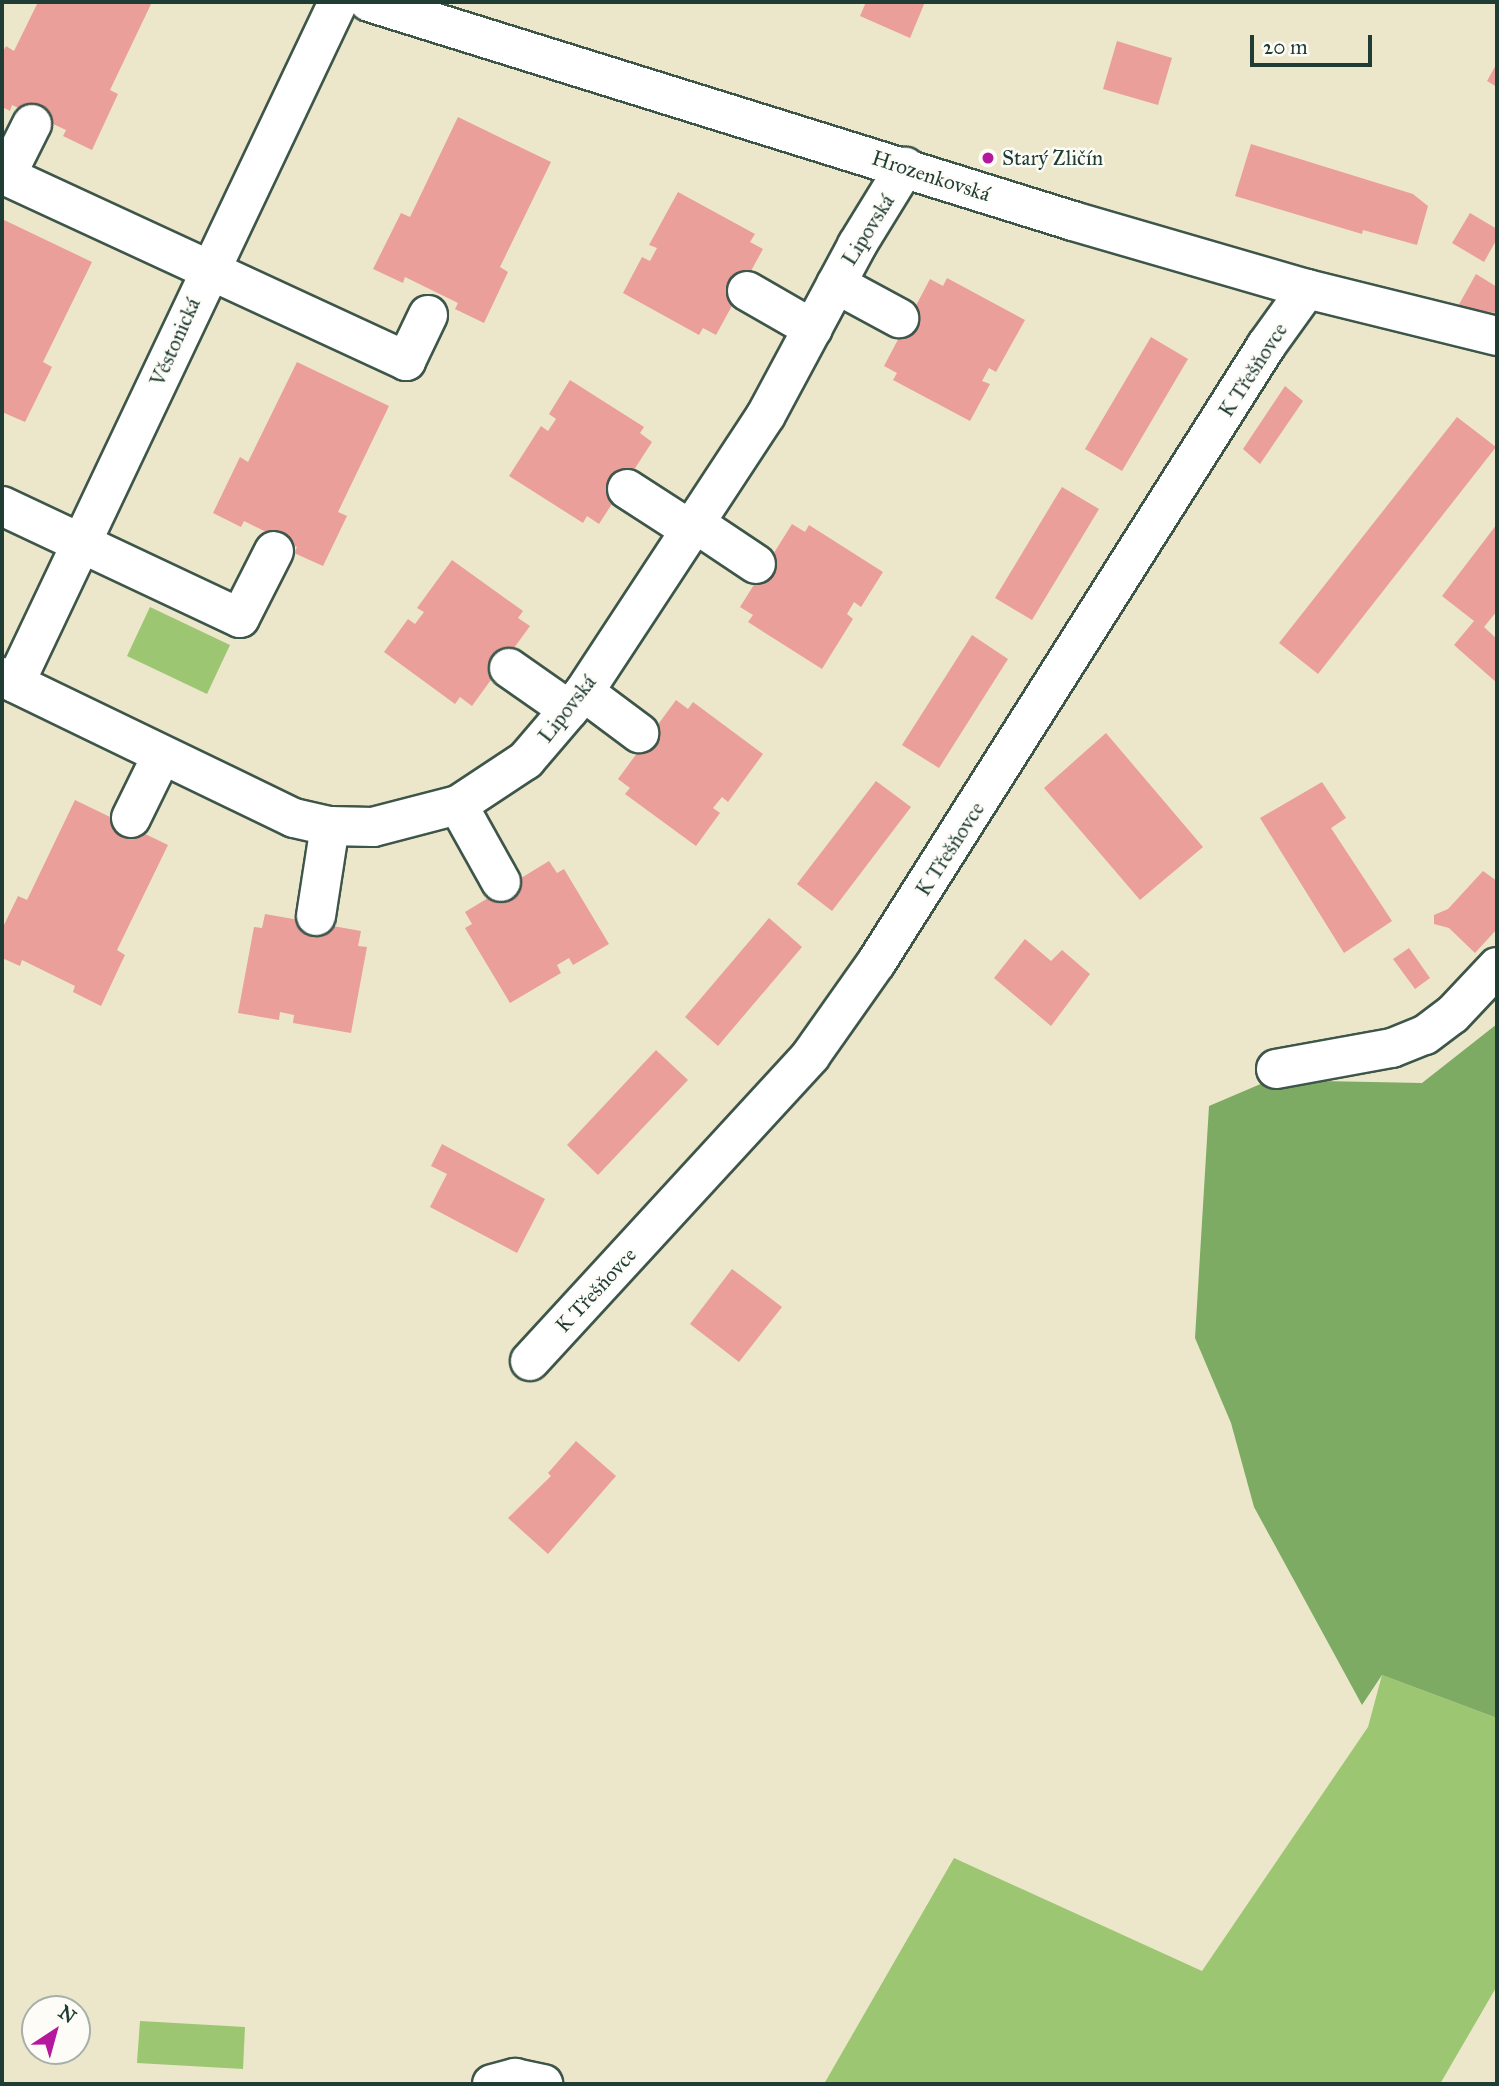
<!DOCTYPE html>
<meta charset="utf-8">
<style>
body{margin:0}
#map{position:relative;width:1499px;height:2086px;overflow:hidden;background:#ece7ca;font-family:"IM FELL Great Primer",serif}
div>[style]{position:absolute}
.green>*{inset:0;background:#9cc672}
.forest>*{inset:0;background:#7dab64}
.building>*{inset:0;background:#ea9f9b}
.roads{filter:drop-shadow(2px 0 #3e564a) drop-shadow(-2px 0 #3e564a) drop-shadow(0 2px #3e564a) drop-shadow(0 -2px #3e564a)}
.minor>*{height:38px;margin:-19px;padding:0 19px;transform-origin:19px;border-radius:19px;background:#fff}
.dots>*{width:19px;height:19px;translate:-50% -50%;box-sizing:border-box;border:4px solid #fdfcf7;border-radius:50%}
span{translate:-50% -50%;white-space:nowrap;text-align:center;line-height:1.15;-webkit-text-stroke:5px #fdfcf7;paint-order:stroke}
.poi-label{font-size:21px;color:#1f3d34}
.left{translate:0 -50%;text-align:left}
.street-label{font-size:21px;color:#1f3d34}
.frame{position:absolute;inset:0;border:4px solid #1f3d34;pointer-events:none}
.north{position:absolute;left:21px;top:1995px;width:70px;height:70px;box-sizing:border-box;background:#fdfcf7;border:2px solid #a4b0a9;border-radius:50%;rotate:36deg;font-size:19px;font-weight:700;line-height:28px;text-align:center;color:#1f3d34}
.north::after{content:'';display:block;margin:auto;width:24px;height:32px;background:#b5179e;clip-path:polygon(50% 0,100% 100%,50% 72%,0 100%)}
.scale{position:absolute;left:1250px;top:35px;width:122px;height:32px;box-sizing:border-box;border:4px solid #1f3d34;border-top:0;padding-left:9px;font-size:21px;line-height:24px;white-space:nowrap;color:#1f3d34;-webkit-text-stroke:5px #fdfcf7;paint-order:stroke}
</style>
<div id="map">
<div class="green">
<div style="clip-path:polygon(150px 607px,230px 645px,207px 694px,127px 656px)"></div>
<div style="clip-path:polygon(1382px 1675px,1497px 1718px,1497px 1986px,1440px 2084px,824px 2084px,954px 1858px,1202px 1971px,1368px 1727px)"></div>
<div style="clip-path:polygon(140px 2021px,245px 2027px,243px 2069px,137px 2063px)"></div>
</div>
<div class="forest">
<div style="clip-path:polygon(1497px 1024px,1497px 1718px,1382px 1675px,1362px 1705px,1254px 1507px,1231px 1423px,1195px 1338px,1209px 1106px,1270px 1080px,1422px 1083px)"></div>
</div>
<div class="building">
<div style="clip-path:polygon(38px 2px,152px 2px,110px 90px,118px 94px,92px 150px,63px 136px,66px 130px,12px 105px,10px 111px,2px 107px,2px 54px,6px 46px,14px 51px)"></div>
<div style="clip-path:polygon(866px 2px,925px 2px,910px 38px,860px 16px)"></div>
<div style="clip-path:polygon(1117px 41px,1172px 58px,1158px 105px,1103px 89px)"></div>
<div style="clip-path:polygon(1497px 63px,1497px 87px,1487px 81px)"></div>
<div style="clip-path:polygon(458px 117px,551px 162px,500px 267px,508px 272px,484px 323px,455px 309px,458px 303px,405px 277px,403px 283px,373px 269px,401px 213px,410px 217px)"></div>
<div style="clip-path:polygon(1251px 144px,1413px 194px,1428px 206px,1417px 245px,1363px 230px,1362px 234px,1235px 196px)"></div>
<div style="clip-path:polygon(678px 192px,755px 234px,750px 242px,763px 249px,716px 335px,703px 328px,699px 335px,623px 293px,642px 257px,650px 261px,657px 248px,649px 245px)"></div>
<div style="clip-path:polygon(1470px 213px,1497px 229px,1497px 239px,1484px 262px,1452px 243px)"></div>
<div style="clip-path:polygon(2px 219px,92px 262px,43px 362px,52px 367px,25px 422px,2px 412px)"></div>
<div style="clip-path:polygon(1476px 274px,1497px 287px,1497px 313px,1457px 308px)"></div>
<div style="clip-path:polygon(947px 278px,1025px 320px,996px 372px,989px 368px,982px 381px,990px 384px,970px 421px,893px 380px,897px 373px,884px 366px,930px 279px,943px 286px)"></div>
<div style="clip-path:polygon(1151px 337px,1188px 359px,1122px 471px,1085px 449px)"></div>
<div style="clip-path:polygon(297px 362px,389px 406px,338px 512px,347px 516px,323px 566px,294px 553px,297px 547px,244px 521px,241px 527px,213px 513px,240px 457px,248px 462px)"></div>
<div style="clip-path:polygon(570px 380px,644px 427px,640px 433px,652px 442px,599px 524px,587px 516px,583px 523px,509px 476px,541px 426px,548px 431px,556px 419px,549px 414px)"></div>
<div style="clip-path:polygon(1285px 386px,1303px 401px,1260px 464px,1243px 449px)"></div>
<div style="clip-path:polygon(1457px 417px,1496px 447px,1318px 674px,1279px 643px)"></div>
<div style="clip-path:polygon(1062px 487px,1099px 509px,1032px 620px,995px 598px)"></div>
<div style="clip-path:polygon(792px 524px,805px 532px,809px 525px,883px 572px,861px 607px,854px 602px,847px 614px,853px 619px,822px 669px,748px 622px,753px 615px,740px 607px)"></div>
<div style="clip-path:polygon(1497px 524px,1497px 611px,1484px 627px,1497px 639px,1497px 683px,1454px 645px,1474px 621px,1442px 596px)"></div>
<div style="clip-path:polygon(452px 560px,523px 611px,518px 618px,530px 626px,472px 706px,460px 697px,455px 704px,384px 652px,408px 619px,415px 624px,424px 612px,417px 608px)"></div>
<div style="clip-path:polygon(972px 635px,1008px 659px,939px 768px,902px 745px)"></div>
<div style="clip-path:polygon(676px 700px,688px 709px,693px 702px,763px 754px,728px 802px,722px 797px,713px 808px,720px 813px,696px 846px,625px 794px,630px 788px,618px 779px)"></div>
<div style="clip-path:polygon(1106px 733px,1203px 847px,1140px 900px,1044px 788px)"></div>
<div style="clip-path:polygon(876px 781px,911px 807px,832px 911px,797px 884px)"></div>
<div style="clip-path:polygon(1322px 782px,1346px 818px,1331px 828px,1392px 921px,1344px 953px,1260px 818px)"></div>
<div style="clip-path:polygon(75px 800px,168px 845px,117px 950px,125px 955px,101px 1006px,73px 992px,75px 986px,22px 960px,20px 966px,2px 958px,2px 929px,18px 896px,27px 900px)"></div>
<div style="clip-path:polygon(549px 861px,557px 873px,564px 869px,609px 944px,573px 965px,569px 958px,557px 965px,561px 973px,510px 1003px,465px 928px,472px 924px,465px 912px)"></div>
<div style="clip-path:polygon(1483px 871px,1497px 881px,1497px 929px,1475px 953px,1449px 928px,1434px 924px,1434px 915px,1448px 909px)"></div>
<div style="clip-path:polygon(265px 914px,361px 931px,358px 946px,367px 947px,351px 1033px,293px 1023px,294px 1015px,280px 1012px,279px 1020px,238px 1013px,254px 927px,262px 928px)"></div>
<div style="clip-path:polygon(769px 918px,802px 947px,718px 1046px,685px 1017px)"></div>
<div style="clip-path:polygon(1025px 939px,1051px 961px,1062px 950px,1090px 974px,1051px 1026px,994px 978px)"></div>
<div style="clip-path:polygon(1409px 948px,1430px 978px,1415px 989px,1393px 959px)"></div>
<div style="clip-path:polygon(656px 1050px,688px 1080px,598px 1175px,567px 1145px)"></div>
<div style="clip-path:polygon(442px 1144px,545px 1199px,517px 1253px,430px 1207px,447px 1174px,431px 1166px)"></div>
<div style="clip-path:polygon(732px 1269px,782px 1307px,739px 1362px,690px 1324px)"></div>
<div style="clip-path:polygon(576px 1441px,616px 1476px,548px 1554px,508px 1518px,551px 1476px,548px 1473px)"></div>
</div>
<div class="roads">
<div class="minor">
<div style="left:369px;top:2px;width:737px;rotate:17.28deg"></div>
<div style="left:1073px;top:221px;width:244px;rotate:16.2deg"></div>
<div style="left:1307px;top:289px;width:196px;rotate:13.9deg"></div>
<div style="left:32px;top:124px;width:58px;rotate:116.6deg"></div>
<div style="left:6px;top:176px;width:441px;rotate:24.8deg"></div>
<div style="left:406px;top:361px;width:51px;rotate:-64.4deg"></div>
<div style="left:836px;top:284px;width:72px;rotate:28.4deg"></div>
<div style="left:747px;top:291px;width:76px;rotate:29.9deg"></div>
<div style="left:627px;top:489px;width:77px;rotate:32.9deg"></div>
<div style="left:2px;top:506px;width:263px;rotate:25.2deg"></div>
<div style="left:240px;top:618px;width:75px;rotate:-63.1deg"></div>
<div style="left:696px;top:524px;width:72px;rotate:33.7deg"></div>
<div style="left:509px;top:668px;width:73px;rotate:35deg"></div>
<div style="left:2px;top:677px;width:324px;rotate:25.8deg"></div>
<div style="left:294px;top:818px;width:37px;rotate:13deg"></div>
<div style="left:330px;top:826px;width:43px;rotate:1.3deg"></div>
<div style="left:373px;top:827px;width:88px;rotate:-14.5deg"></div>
<div style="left:458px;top:805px;width:82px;rotate:-33.5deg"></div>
<div style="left:526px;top:760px;width:89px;rotate:-49.5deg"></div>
<div style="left:584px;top:692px;width:331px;rotate:-56.7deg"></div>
<div style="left:766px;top:415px;width:193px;rotate:-61.8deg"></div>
<div style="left:857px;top:245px;width:92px;rotate:-58.4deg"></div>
<div style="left:15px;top:683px;width:754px;rotate:-64.62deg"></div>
<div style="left:584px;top:692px;width:69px;rotate:36.7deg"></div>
<div style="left:458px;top:805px;width:88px;rotate:60.8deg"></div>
<div style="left:131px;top:818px;width:70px;rotate:-63.8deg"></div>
<div style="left:316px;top:916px;width:91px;rotate:-81.2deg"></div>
<div style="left:1276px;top:1069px;width:118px;rotate:-10.3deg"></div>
<div style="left:1392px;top:1048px;width:35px;rotate:-22deg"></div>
<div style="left:1425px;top:1035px;width:34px;rotate:-37deg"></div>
<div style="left:1452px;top:1015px;width:66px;rotate:-46.8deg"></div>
<div style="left:530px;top:1361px;width:415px;rotate:-47.4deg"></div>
<div style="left:811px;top:1055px;width:113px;rotate:-54.8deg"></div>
<div style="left:876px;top:963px;width:730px;rotate:-57.7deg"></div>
<div style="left:1266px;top:346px;width:70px;rotate:-54.3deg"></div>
<div style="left:492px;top:2084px;width:24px;rotate:-15deg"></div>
<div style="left:515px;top:2078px;width:29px;rotate:12deg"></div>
</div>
</div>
<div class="dots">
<div style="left:988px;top:158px;background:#b5179e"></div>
</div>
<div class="poi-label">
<span class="left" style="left:1002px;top:158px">Starý Zličín</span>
</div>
<div class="street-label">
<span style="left:931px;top:176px;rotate:18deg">Hrozenkovská</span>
<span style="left:868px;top:230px;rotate:-58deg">Lipovská</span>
<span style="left:175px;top:342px;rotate:-66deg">Věstonická</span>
<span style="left:1253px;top:370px;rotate:-57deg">K Třešňovce</span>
<span style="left:567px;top:709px;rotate:-52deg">Lipovská</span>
<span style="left:950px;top:849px;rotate:-57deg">K Třešňovce</span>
<span style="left:596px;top:1290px;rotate:-47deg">K Třešňovce</span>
</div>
<div class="frame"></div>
<div class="north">N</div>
<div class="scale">20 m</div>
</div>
